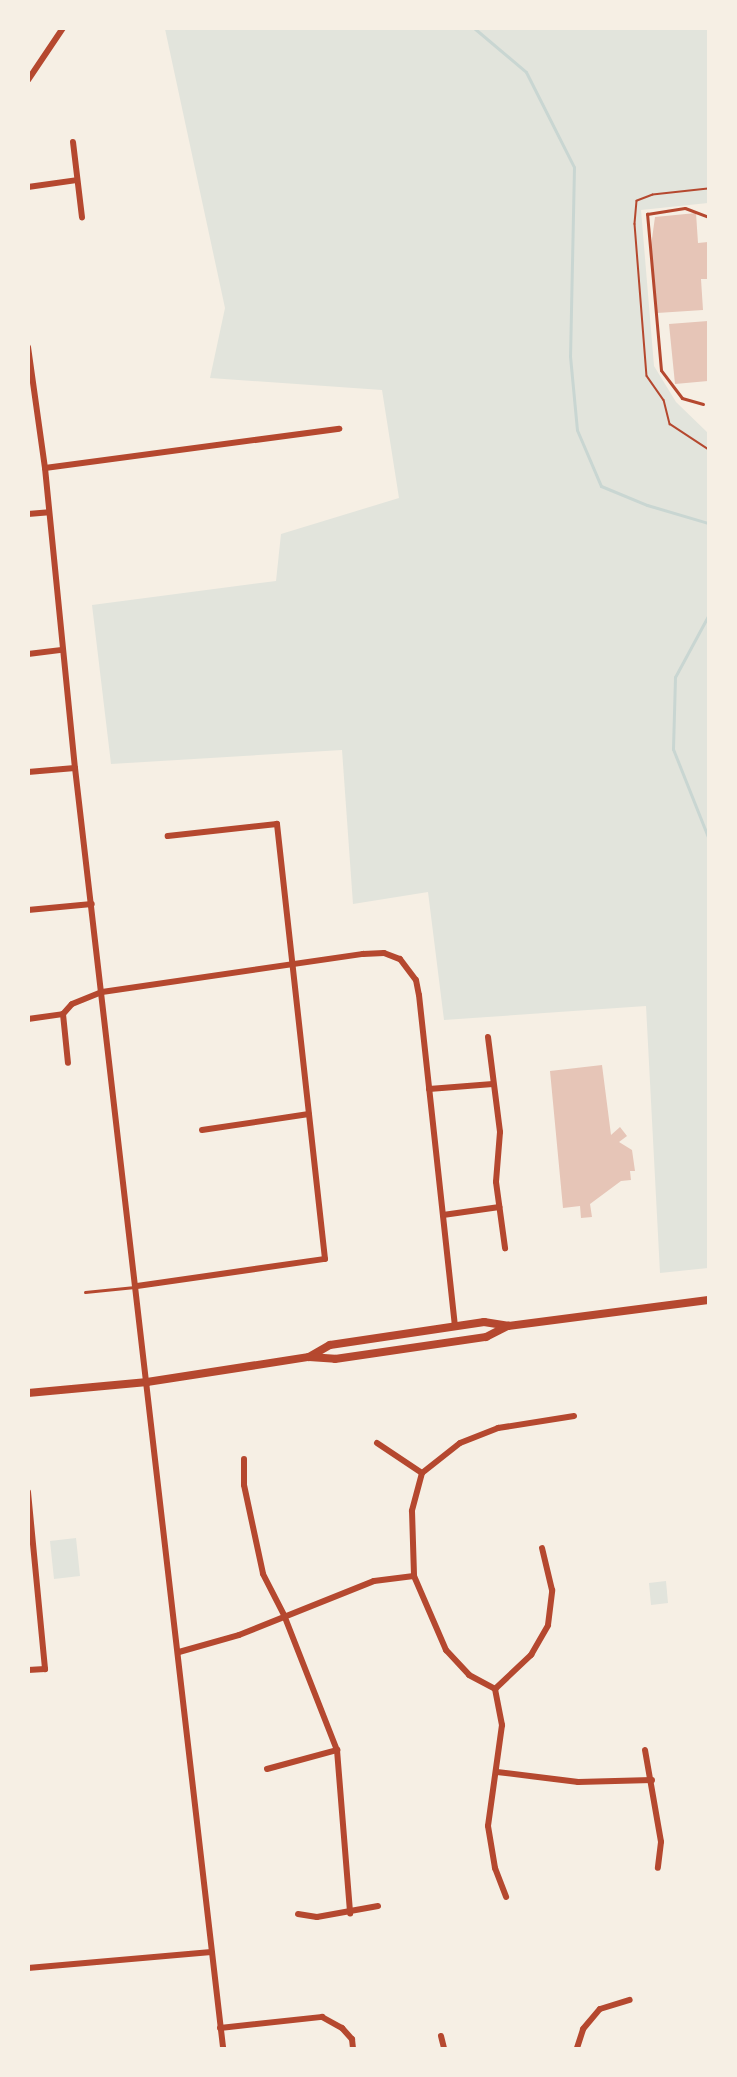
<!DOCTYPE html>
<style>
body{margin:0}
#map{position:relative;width:737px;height:2077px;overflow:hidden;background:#f6efe4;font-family:"Titillium Web",sans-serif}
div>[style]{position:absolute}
.green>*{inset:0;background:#e2e4dc}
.stream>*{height:3px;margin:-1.5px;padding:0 1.5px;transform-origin:1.5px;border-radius:1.5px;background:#c9d6d2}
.building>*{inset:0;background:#e6c5b7}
.path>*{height:1.5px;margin:-0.75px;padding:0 0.75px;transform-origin:0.75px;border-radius:0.75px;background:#b5482f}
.service>*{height:3px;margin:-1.5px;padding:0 1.5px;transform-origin:1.5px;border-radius:1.5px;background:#b5482f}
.minor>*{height:6px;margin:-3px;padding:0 3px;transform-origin:3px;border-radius:3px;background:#b5482f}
.secondary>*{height:8px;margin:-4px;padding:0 4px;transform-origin:4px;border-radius:4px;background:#b5482f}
span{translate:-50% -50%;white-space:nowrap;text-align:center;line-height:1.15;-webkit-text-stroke:4.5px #f6efe4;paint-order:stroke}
.frame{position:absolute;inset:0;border:30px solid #f6efe4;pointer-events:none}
</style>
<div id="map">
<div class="green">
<div style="clip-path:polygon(165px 29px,708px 29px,708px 203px,641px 210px,654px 366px,676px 402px,708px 433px,708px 1268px,660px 1273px,646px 1006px,444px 1020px,428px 892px,353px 904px,342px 750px,111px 764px,92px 605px,276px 581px,281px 534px,399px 498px,382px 390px,210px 378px,225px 308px)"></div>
<div style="clip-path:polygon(76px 1538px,80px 1576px,54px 1579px,50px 1541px)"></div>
<div style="clip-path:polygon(666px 1581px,668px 1603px,651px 1605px,649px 1583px)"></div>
</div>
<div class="stream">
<div style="left:474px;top:28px;width:68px;rotate:40.2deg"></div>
<div style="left:526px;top:72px;width:106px;rotate:63.2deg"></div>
<div style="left:574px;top:167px;width:189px;rotate:91.2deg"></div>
<div style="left:570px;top:356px;width:74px;rotate:84.6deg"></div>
<div style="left:577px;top:430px;width:61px;rotate:66.8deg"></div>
<div style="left:601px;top:486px;width:50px;rotate:22.4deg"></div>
<div style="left:647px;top:505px;width:64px;rotate:16.4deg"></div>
<div style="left:708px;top:616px;width:69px;rotate:118.4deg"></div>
<div style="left:675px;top:677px;width:72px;rotate:91.6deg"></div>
<div style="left:673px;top:749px;width:95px;rotate:68.3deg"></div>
</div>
<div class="building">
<div style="clip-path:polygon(696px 213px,698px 243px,708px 242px,708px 279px,701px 279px,703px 310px,657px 313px,651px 246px,655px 217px)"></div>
<div style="clip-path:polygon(708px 321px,708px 381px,675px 384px,669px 324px)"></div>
<div style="clip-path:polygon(602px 1065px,611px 1135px,620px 1127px,627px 1136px,619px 1142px,632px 1150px,635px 1171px,630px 1171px,631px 1180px,621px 1181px,590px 1204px,592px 1217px,581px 1218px,580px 1206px,563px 1208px,550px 1071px)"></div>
</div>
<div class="path">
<div style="left:708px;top:189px;width:55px;rotate:173.8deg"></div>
<div style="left:653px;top:195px;width:17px;rotate:159deg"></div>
<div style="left:637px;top:201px;width:23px;rotate:95deg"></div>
<div style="left:635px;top:224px;width:152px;rotate:85.5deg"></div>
<div style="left:647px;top:376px;width:29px;rotate:55deg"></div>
<div style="left:664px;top:400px;width:25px;rotate:76deg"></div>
<div style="left:670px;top:424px;width:45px;rotate:33.3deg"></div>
</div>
<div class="service">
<div style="left:703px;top:404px;width:22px;rotate:-164deg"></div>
<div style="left:682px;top:398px;width:35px;rotate:-127deg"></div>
<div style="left:661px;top:370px;width:157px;rotate:-95.1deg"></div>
<div style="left:647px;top:214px;width:38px;rotate:-9deg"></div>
<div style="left:685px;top:208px;width:25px;rotate:21deg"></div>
<div style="left:85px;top:1292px;width:50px;rotate:-5.7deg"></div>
</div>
<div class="minor">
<div style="left:28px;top:80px;width:63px;rotate:-56.1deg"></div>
<div style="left:73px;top:142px;width:76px;rotate:83.2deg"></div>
<div style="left:28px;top:187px;width:49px;rotate:-8.1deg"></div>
<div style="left:28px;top:347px;width:122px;rotate:82deg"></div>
<div style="left:45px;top:468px;width:301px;rotate:84.3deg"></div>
<div style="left:75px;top:768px;width:1289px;rotate:83.4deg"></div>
<div style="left:45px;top:468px;width:297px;rotate:-7.6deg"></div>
<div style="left:28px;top:514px;width:21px;rotate:-5deg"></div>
<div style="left:28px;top:654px;width:34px;rotate:-7deg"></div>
<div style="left:28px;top:772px;width:47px;rotate:-4.9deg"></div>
<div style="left:28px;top:910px;width:64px;rotate:-5.4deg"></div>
<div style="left:63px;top:1014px;width:49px;rotate:84.2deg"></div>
<div style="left:28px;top:1019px;width:35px;rotate:-8deg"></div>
<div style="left:63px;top:1014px;width:13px;rotate:-48deg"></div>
<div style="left:72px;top:1004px;width:32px;rotate:-22deg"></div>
<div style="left:102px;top:992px;width:264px;rotate:-8.3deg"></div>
<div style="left:363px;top:954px;width:21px;rotate:-3deg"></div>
<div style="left:384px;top:953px;width:17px;rotate:21deg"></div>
<div style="left:400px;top:959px;width:26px;rotate:53deg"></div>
<div style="left:416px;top:980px;width:15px;rotate:79deg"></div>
<div style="left:419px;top:995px;width:333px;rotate:83.8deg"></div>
<div style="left:488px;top:1037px;width:96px;rotate:82.8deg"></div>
<div style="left:500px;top:1132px;width:50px;rotate:94.6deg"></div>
<div style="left:496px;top:1182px;width:67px;rotate:82.2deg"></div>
<div style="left:429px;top:1089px;width:64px;rotate:-4.5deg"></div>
<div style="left:202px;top:1130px;width:108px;rotate:-8.5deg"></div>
<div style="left:443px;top:1215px;width:57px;rotate:-8.1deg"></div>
<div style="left:137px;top:1286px;width:190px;rotate:-8.2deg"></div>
<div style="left:325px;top:1259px;width:438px;rotate:-96.3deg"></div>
<div style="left:277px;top:824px;width:110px;rotate:173.7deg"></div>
<div style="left:377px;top:1443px;width:54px;rotate:33.7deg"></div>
<div style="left:422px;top:1473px;width:48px;rotate:-38.3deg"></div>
<div style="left:460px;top:1443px;width:41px;rotate:-21.5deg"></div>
<div style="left:498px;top:1428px;width:77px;rotate:-9deg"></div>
<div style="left:244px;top:1459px;width:26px;rotate:90deg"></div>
<div style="left:244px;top:1485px;width:91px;rotate:77.9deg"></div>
<div style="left:263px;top:1574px;width:46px;rotate:62.9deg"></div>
<div style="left:284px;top:1615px;width:145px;rotate:68.6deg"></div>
<div style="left:337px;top:1750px;width:164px;rotate:85.4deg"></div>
<div style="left:422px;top:1473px;width:39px;rotate:105deg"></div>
<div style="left:412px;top:1511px;width:65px;rotate:88.2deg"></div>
<div style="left:414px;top:1576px;width:81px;rotate:66.6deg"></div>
<div style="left:446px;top:1650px;width:34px;rotate:47deg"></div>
<div style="left:469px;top:1675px;width:30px;rotate:28deg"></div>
<div style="left:495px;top:1689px;width:37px;rotate:79deg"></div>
<div style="left:502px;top:1725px;width:102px;rotate:97.9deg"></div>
<div style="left:488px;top:1826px;width:43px;rotate:80.5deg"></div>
<div style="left:495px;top:1868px;width:31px;rotate:69deg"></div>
<div style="left:28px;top:1492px;width:178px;rotate:84.5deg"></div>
<div style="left:45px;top:1669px;width:17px;rotate:177deg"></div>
<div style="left:179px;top:1652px;width:62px;rotate:-15.8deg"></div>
<div style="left:239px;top:1635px;width:145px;rotate:-21.8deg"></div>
<div style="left:374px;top:1581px;width:40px;rotate:-7.1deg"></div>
<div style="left:495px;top:1689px;width:50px;rotate:-43.4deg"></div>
<div style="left:531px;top:1655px;width:34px;rotate:-60deg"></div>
<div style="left:548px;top:1625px;width:35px;rotate:-83deg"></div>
<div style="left:552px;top:1590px;width:43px;rotate:-103.4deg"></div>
<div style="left:645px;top:1750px;width:93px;rotate:80.1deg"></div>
<div style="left:661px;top:1842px;width:26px;rotate:97deg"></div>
<div style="left:267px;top:1769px;width:73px;rotate:-15.2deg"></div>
<div style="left:497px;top:1772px;width:82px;rotate:7deg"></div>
<div style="left:578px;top:1782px;width:74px;rotate:-1.5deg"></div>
<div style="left:298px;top:1914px;width:19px;rotate:9deg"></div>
<div style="left:317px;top:1917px;width:62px;rotate:-10.2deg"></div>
<div style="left:28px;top:1968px;width:184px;rotate:-5deg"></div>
<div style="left:220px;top:2028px;width:103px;rotate:-6.2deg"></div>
<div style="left:322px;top:2017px;width:23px;rotate:29deg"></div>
<div style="left:342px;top:2028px;width:15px;rotate:48deg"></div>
<div style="left:352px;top:2039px;width:9px;rotate:84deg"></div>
<div style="left:441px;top:2036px;width:12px;rotate:76deg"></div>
<div style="left:577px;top:2048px;width:20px;rotate:-72deg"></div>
<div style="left:583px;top:2029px;width:26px;rotate:-50deg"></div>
<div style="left:600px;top:2009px;width:31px;rotate:-17deg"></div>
</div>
<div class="secondary">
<div style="left:309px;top:1357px;width:24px;rotate:-30deg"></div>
<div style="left:330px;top:1345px;width:156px;rotate:-8.5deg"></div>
<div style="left:484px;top:1322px;width:24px;rotate:9deg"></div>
<div style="left:508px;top:1326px;width:202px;rotate:-7.4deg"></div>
<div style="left:28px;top:1393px;width:120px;rotate:-5.3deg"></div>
<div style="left:147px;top:1382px;width:164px;rotate:-8.8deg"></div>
<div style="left:309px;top:1357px;width:26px;rotate:4deg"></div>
<div style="left:335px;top:1359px;width:153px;rotate:-8.3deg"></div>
<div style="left:486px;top:1337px;width:25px;rotate:-27deg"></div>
</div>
<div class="frame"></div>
</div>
